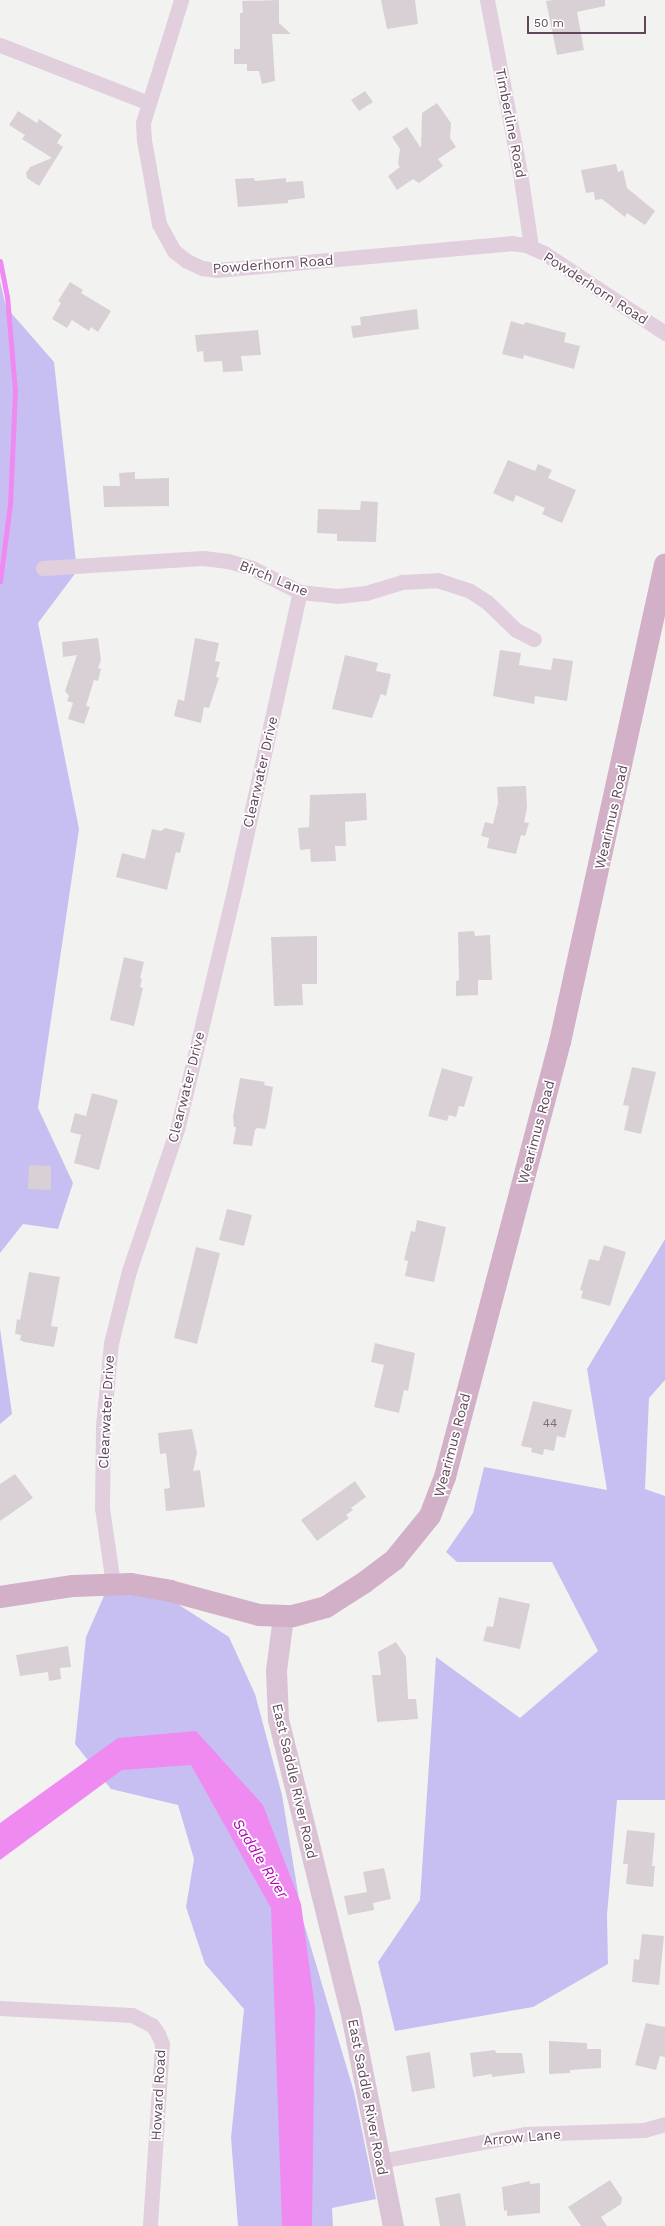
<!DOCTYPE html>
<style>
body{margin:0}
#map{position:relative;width:665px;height:2226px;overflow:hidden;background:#f2f3f1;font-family:"Work Sans",sans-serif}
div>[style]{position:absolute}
.green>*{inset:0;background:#c7bff2}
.water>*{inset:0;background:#ef8af1}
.stream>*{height:5px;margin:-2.5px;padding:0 2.5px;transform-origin:2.5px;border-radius:2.5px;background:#ef8af1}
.building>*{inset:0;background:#d9d0d5}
.minor>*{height:15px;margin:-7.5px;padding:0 7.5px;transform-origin:7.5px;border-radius:7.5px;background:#e1cfdd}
.secondary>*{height:21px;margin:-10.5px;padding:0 10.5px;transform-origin:10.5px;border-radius:10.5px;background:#dac3d4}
.primary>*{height:22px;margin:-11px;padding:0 11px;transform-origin:11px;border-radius:11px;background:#d1b0c8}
span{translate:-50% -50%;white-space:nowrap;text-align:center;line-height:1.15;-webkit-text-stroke:3.5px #fff;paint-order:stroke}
.number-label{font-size:12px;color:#7e6a79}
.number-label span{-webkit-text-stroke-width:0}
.street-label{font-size:14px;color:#60485a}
.water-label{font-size:15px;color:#b206b5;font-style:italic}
.scale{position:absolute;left:527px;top:16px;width:119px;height:18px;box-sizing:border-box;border:2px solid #60485a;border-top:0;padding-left:5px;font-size:12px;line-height:14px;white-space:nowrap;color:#60485a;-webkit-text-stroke:3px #fff;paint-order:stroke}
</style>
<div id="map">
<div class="green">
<div style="clip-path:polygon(0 281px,6px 307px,54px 362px,77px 571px,38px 623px,79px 829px,38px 1108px,73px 1183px,58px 1229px,23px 1224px,0 1253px)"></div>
<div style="clip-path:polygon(665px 1239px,665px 1380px,649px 1398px,645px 1489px,665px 1496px,665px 1800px,617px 1800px,607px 1915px,608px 1964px,533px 2007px,395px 2031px,378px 1962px,420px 1900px,436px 1657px,520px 1718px,598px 1651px,552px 1562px,457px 1562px,446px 1552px,473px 1513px,484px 1467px,607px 1490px,587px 1369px)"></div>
<div style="clip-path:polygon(0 1328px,12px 1414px,0 1424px)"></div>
<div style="clip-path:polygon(107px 1589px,173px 1601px,229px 1637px,255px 1694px,282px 1795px,302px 1917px,354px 2092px,376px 2199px,332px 2208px,333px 2226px,238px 2226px,231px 2138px,244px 2009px,205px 1964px,186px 1907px,194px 1859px,178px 1805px,111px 1789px,75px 1744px,86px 1637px)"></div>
</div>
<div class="water">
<div style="clip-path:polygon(196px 1731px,263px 1805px,301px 1904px,315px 2008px,312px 2226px,282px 2226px,271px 1908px,191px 1765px,122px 1770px,0 1860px,0 1823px,118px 1738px)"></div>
</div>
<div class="stream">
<div style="left:0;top:261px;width:36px;rotate:79deg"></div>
<div style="left:7px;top:296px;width:95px;rotate:85.2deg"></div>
<div style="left:15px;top:391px;width:113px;rotate:92.5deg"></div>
<div style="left:10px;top:504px;width:78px;rotate:97.4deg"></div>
</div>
<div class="building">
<div style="clip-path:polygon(279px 0,279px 23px,291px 34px,272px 34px,275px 81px,262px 84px,259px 71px,247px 71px,247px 64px,234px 64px,234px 49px,240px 49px,240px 13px,243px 13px,242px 1px)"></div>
<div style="clip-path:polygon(381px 0,415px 0,418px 24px,387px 29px)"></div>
<div style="clip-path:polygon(553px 0,605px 0,605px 6px,577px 12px,584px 50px,557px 55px,546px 1px)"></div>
<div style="clip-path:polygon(365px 91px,373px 102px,359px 111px,351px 100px)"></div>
<div style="clip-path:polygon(437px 103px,451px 123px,450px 138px,456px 147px,438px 159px,443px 166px,419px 183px,413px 179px,397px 190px,388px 176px,400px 167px,398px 164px,400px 149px,392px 137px,407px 127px,421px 148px,422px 113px)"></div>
<div style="clip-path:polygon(18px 111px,37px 123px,39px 119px,62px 135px,57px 143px,63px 147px,39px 186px,27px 178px,26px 173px,30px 167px,52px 158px,22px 139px,25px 135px,9px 125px)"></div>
<div style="clip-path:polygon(616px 164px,618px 172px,623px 170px,627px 188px,655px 211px,645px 225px,627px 213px,625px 217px,602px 199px,595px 200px,594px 192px,586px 193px,581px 170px)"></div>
<div style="clip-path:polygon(254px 178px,255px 181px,286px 178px,286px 182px,303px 181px,305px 198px,288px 200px,288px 203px,238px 207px,235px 179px)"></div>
<div style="clip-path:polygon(70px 282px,83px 290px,81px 293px,111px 311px,98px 332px,91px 327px,89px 331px,72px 320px,67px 328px,52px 319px,61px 303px,58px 301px)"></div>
<div style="clip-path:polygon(417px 309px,419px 329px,353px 338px,351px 326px,361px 325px,360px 317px)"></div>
<div style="clip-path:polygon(511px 321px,524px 325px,525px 322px,566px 333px,564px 342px,580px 346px,574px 369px,524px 355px,523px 359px,502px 354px)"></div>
<div style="clip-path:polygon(258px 330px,261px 355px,241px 356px,243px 371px,223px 372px,222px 361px,204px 362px,203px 351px,197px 352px,195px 335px)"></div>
<div style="clip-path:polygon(508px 460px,535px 471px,538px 464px,552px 470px,548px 478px,576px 490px,562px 523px,542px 514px,545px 508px,516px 495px,513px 502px,493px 493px)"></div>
<div style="clip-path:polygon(135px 472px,135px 479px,169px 478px,169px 506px,104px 507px,103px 486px,120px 486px,119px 473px)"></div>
<div style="clip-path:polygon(361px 501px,378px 502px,376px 542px,337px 541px,337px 534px,317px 533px,318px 509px,360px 510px)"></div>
<div style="clip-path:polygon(98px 638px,101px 660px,98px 668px,101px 669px,98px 681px,94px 680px,86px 706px,90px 707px,84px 724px,68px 719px,73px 703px,67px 701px,69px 696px,65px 691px,77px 655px,63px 657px,62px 642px)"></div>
<div style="clip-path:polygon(195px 638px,219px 643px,215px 661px,220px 662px,216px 677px,219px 678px,209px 708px,204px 707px,201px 723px,174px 716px,178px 699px,184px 701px)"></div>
<div style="clip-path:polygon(500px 650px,521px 653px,519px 665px,551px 670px,553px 658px,573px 661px,567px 701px,535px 696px,534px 704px,493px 696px)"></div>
<div style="clip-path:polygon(345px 655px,378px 663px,376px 671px,391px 674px,386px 696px,381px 694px,372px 718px,332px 709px)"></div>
<div style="clip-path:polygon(526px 786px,527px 808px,524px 822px,529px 823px,525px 836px,521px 835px,516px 854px,487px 848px,489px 838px,481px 836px,485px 822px,493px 824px,498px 803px,497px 787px)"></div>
<div style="clip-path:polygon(366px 793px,367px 820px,345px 822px,346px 846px,335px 846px,336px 861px,311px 862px,310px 849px,300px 850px,298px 828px,309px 827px,310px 795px)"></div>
<div style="clip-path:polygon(165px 828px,185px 833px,180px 853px,176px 852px,167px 890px,116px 877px,122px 853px,145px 859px,152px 829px,161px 831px)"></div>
<div style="clip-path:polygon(474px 931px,475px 936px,490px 935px,492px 980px,478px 980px,478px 995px,456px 996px,456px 981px,459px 980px,458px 932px)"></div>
<div style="clip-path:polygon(317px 936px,317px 984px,302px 984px,303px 1005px,274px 1006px,271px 937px)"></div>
<div style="clip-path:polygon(124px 957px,144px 962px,140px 978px,142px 979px,140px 987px,143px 988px,134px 1026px,110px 1020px)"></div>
<div style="clip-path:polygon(632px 1067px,656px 1072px,641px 1134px,624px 1130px,629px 1106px,623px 1105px)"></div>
<div style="clip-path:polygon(442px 1068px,473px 1077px,464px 1107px,459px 1106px,456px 1117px,449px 1115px,447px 1121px,428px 1116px)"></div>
<div style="clip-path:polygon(240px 1078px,265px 1082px,264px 1085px,273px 1087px,267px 1123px,265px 1129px,257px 1128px,255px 1130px,252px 1146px,233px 1144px,236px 1127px,234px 1127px,233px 1117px)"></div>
<div style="clip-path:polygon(92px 1093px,118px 1100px,99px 1170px,74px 1163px,81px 1135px,70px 1132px,75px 1113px,86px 1116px)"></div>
<div style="clip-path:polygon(29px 1165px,51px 1166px,51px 1190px,28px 1189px)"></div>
<div style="clip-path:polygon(227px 1209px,252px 1215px,244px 1246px,219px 1240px)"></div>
<div style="clip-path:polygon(417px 1220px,446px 1227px,434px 1282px,405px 1276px,408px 1261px,404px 1260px,411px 1231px,415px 1232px)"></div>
<div style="clip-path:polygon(604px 1245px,626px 1252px,610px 1306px,581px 1298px,583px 1291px,580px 1290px,589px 1259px,599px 1261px)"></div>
<div style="clip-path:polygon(196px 1247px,220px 1253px,197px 1344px,174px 1338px)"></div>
<div style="clip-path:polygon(29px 1272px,60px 1277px,51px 1326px,58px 1327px,54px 1347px,24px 1342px,20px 1340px,21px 1335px,15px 1334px,17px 1319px,20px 1320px)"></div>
<div style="clip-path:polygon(375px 1343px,415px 1353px,408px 1391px,404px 1390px,399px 1413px,374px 1407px,384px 1365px,371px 1362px)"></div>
<div style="clip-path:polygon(533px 1401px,572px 1410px,565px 1438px,557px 1436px,554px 1451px,544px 1449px,543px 1455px,531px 1452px,532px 1448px,521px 1446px)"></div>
<div style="clip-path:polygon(192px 1429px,197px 1453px,193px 1471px,200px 1470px,205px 1507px,166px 1511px,164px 1489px,170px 1488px,166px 1453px,160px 1454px,158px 1433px)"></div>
<div style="clip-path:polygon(15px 1474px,33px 1498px,0 1521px,0 1484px)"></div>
<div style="clip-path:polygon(355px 1481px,366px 1497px,351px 1508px,353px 1510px,346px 1515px,349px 1518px,317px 1541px,301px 1520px)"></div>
<div style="clip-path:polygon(499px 1597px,530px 1604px,520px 1649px,483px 1641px,487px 1626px,493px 1627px)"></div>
<div style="clip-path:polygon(396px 1642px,406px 1657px,408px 1699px,416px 1699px,418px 1719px,377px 1722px,372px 1675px,381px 1675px,378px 1652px)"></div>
<div style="clip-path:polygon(68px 1646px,71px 1667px,60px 1668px,61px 1679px,49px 1681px,48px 1672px,20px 1676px,16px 1655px)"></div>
<div style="clip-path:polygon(627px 1830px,655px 1833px,652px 1866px,655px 1866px,653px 1887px,626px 1884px,628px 1864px,623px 1864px)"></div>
<div style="clip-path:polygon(384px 1868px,391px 1899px,373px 1903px,374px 1910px,348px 1915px,344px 1896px,367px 1892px,363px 1872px)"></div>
<div style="clip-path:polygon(642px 1934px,664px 1936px,659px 1985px,632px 1982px,634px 1959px,639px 1960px)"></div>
<div style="clip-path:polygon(646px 2023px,665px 2027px,665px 2057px,660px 2056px,656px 2070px,635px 2065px)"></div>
<div style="clip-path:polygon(549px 2041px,587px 2043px,587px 2049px,601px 2049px,601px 2068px,570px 2070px,570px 2073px,549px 2074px)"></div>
<div style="clip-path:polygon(495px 2050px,496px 2053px,522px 2053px,525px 2073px,492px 2077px,492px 2074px,473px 2077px,470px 2053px)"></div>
<div style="clip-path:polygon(430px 2052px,435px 2088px,412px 2092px,406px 2056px)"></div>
<div style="clip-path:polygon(610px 2180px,622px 2198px,621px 2204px,601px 2217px,607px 2226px,581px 2226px,568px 2207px)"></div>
<div style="clip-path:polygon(530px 2181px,530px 2184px,540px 2183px,540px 2213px,507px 2216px,507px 2210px,504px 2211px,502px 2187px)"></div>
<div style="clip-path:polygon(460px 2193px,466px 2226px,440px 2226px,435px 2198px)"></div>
</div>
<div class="minor">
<div style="left:487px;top:0;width:182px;rotate:79.2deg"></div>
<div style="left:521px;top:179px;width:69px;rotate:81.6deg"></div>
<div style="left:0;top:45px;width:160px;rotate:21.3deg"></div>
<div style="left:149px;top:103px;width:21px;rotate:107deg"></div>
<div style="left:143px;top:123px;width:17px;rotate:87deg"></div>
<div style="left:144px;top:140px;width:85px;rotate:79.9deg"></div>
<div style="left:159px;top:224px;width:31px;rotate:61deg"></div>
<div style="left:174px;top:251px;width:16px;rotate:38deg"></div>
<div style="left:187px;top:261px;width:17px;rotate:25deg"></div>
<div style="left:202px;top:268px;width:15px;rotate:8deg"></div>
<div style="left:217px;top:270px;width:295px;rotate:-5.2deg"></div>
<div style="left:511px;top:243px;width:15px;rotate:8deg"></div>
<div style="left:526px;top:245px;width:20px;rotate:24deg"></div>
<div style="left:544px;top:253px;width:145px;rotate:33.5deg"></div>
<div style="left:149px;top:103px;width:108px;rotate:-72.7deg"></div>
<div style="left:43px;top:568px;width:160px;rotate:-3.6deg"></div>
<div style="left:203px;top:558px;width:25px;rotate:7deg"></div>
<div style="left:228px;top:561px;width:25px;rotate:16deg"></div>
<div style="left:252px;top:568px;width:54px;rotate:26.6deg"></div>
<div style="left:300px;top:592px;width:37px;rotate:6deg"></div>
<div style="left:337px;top:596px;width:29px;rotate:-6deg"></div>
<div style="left:366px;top:593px;width:38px;rotate:-17deg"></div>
<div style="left:402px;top:582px;width:35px;rotate:-3deg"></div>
<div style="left:437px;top:580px;width:35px;rotate:18deg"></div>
<div style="left:470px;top:591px;width:20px;rotate:33deg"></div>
<div style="left:487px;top:602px;width:40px;rotate:44deg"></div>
<div style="left:516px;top:630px;width:20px;rotate:27deg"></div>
<div style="left:113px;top:1584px;width:77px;rotate:-98.2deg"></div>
<div style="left:102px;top:1508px;width:82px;rotate:-89.3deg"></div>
<div style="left:103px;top:1426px;width:83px;rotate:-84.5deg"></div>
<div style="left:111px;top:1343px;width:74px;rotate:-76deg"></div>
<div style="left:129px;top:1271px;width:153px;rotate:-71.3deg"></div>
<div style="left:178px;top:1126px;width:242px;rotate:-76.6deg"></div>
<div style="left:234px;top:891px;width:306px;rotate:-77.6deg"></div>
<div style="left:0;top:2008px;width:132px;rotate:3deg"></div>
<div style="left:132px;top:2015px;width:22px;rotate:27deg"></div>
<div style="left:152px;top:2025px;width:11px;rotate:56deg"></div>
<div style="left:158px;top:2034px;width:11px;rotate:68deg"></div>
<div style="left:162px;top:2044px;width:182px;rotate:93.8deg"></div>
<div style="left:380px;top:2161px;width:147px;rotate:-10.5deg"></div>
<div style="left:525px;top:2134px;width:119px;rotate:-1.9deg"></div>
<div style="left:644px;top:2130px;width:22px;rotate:-16deg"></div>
</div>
<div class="secondary">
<div style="left:283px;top:1617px;width:53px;rotate:97.5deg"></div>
<div style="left:276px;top:1670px;width:49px;rotate:87.7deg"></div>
<div style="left:278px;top:1719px;width:299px;rotate:76.1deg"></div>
<div style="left:350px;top:2009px;width:221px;rotate:78.8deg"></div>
</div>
<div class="primary">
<div style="left:0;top:1597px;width:74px;rotate:-8.6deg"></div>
<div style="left:73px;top:1586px;width:58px;rotate:-2deg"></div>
<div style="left:131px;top:1584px;width:40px;rotate:10deg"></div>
<div style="left:170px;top:1591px;width:92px;rotate:15.1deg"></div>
<div style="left:259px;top:1615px;width:34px;rotate:2deg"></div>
<div style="left:293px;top:1616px;width:34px;rotate:-15deg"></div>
<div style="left:326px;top:1607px;width:46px;rotate:-32.7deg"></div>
<div style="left:365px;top:1582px;width:38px;rotate:-37deg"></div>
<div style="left:395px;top:1559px;width:55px;rotate:-50.9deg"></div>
<div style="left:430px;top:1516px;width:42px;rotate:-69deg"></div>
<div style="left:445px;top:1477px;width:450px;rotate:-75.2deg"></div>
<div style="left:560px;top:1042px;width:489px;rotate:-77.6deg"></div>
</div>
<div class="number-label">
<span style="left:550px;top:1424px">44</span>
</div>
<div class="street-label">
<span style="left:511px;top:123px;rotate:79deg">Timberline Road</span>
<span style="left:273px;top:264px;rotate:-4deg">Powderhorn Road</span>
<span style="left:596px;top:288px;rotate:33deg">Powderhorn Road</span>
<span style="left:274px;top:578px;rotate:22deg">Birch Lane</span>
<span style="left:260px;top:772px;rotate:-77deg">Clearwater Drive</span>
<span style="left:611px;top:817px;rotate:-77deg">Wearimus Road</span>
<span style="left:186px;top:1087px;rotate:-76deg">Clearwater Drive</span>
<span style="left:536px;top:1132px;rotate:-75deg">Wearimus Road</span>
<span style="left:106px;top:1412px;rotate:-87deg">Clearwater Drive</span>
<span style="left:452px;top:1445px;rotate:-75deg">Wearimus Road</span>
<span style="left:295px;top:1781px;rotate:77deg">East Saddle River Road</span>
<span style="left:158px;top:2095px;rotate:-87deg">Howard Road</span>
<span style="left:368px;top:2097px;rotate:79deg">East Saddle River Road</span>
<span style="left:522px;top:2137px;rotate:-5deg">Arrow Lane</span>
</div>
<div class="water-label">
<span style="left:260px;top:1859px;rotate:58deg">Saddle River</span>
</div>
<div class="scale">50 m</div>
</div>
